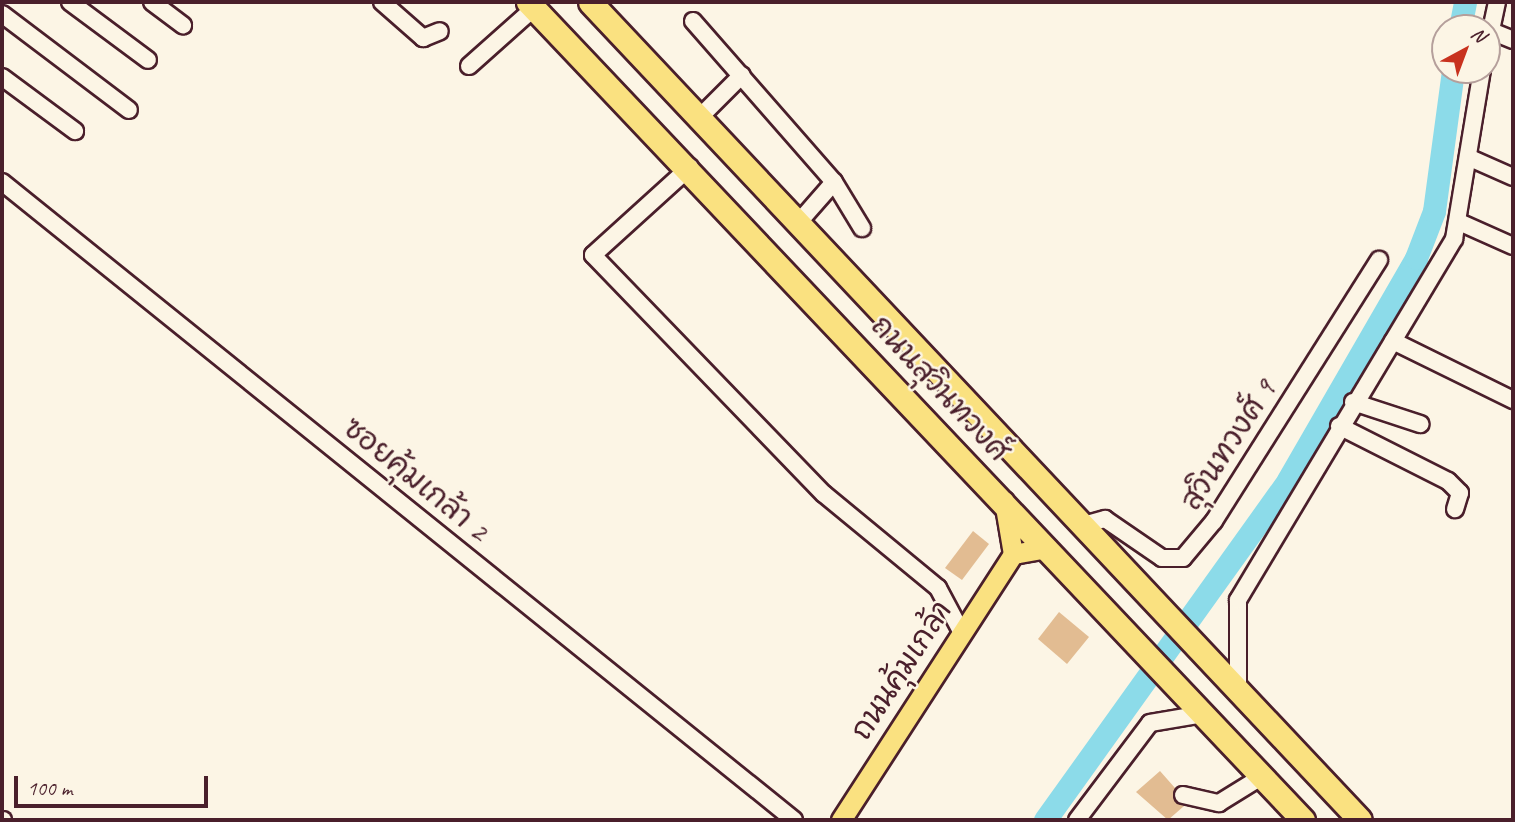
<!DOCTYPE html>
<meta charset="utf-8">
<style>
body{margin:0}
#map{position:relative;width:1515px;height:822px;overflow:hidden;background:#fcf5e5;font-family:Caveat,"Playpen Sans Thai",sans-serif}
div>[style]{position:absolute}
.river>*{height:23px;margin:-11.5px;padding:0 11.5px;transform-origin:11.5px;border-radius:11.5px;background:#8cdbe9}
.building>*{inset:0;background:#e2bc92}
.roads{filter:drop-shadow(2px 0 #4a1f2b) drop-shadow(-2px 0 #4a1f2b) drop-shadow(0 2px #4a1f2b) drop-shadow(0 -2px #4a1f2b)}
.minor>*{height:16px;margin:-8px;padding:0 8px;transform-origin:8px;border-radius:8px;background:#fcf5e5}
.major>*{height:19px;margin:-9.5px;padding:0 9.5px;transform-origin:9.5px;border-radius:9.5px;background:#fae180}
.highway>*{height:23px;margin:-11.5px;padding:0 11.5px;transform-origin:11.5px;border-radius:11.5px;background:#fae180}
span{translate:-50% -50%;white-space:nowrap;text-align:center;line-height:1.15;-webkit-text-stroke:5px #fcf5e5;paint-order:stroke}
.street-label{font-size:30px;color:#4a1f2b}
.frame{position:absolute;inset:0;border:4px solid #4a1f2b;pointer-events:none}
.north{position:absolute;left:1431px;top:14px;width:70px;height:70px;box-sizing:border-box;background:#fcf5e5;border:2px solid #b59f9b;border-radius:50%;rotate:41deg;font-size:19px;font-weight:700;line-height:28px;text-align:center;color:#4a1f2b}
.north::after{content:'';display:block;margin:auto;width:24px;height:32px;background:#c8321e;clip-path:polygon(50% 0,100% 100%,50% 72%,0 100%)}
.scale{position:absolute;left:14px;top:776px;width:194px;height:32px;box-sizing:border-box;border:4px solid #4a1f2b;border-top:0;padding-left:9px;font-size:21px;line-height:24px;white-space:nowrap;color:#4a1f2b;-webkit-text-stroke:5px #fcf5e5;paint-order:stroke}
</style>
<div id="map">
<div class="river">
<div style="left:1460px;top:28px;width:26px;rotate:-79deg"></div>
<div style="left:1045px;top:820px;width:418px;rotate:-54.4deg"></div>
<div style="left:1288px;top:480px;width:256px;rotate:-60deg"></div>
<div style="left:1416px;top:258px;width:50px;rotate:-69deg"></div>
<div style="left:1434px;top:211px;width:142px;rotate:-82.3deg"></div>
</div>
<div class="building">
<div style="clip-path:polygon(973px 531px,989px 544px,962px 580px,945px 568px)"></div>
<div style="clip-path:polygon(1059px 612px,1089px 637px,1067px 664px,1038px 639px)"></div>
<div style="clip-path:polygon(1160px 771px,1175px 788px,1175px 802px,1184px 806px,1168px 820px,1136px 792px)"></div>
</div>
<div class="roads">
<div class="minor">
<div style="left:70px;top:2px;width:97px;rotate:36.6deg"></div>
<div style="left:152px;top:2px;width:39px;rotate:37deg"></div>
<div style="left:382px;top:2px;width:55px;rotate:41.3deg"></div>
<div style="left:423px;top:38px;width:18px;rotate:-22deg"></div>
<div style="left:2px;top:14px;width:159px;rotate:37.1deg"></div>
<div style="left:693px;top:21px;width:214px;rotate:48.8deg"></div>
<div style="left:834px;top:182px;width:54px;rotate:58.7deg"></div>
<div style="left:1491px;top:31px;width:24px;rotate:22deg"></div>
<div style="left:1487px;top:49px;width:48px;rotate:-78deg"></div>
<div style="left:469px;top:66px;width:87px;rotate:-41.7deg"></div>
<div style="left:2px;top:77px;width:91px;rotate:36.5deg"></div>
<div style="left:700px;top:117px;width:59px;rotate:-45deg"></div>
<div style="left:1470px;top:158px;width:47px;rotate:23.8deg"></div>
<div style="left:690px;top:167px;width:131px;rotate:137.8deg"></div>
<div style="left:593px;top:255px;width:332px;rotate:46deg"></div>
<div style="left:824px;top:494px;width:148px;rotate:39.5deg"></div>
<div style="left:938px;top:588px;width:49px;rotate:61.9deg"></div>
<div style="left:2px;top:182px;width:1017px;rotate:38.85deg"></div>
<div style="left:799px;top:222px;width:53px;rotate:-48.8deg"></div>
<div style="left:1459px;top:222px;width:59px;rotate:24deg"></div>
<div style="left:1393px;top:341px;width:134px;rotate:26.2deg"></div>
<div style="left:1353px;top:402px;width:71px;rotate:18.2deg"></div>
<div style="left:1339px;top:426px;width:122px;rotate:26.8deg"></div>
<div style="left:1448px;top:481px;width:17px;rotate:45deg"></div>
<div style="left:1460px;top:493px;width:17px;rotate:107deg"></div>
<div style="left:1080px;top:526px;width:26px;rotate:-16deg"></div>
<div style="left:1105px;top:519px;width:69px;rotate:34.4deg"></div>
<div style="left:1162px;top:558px;width:21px"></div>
<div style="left:1183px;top:558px;width:48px;rotate:-50deg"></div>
<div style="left:1214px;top:521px;width:309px;rotate:-57.7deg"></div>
<div style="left:1238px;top:691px;width:91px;rotate:-90deg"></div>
<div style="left:1238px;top:600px;width:421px;rotate:-59.1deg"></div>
<div style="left:1454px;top:239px;width:171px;rotate:-80.6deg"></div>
<div style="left:1183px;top:795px;width:37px;rotate:13deg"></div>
<div style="left:1219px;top:803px;width:49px;rotate:-31.8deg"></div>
<div style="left:2px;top:820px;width:1px"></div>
<div style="left:1077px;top:820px;width:121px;rotate:-53deg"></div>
<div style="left:1150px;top:723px;width:54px;rotate:-9.6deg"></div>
</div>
<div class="major">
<div style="left:1004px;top:501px;width:54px;rotate:80.4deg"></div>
<div style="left:841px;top:820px;width:317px;rotate:-57.1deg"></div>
<div style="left:1013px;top:554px;width:35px;rotate:-10deg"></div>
</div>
<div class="highway">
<div style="left:528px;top:2px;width:1127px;rotate:46.55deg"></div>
<div style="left:590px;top:2px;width:1123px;rotate:46.73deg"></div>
</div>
</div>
<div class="street-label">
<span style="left:940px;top:388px;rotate:47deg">ถนนสุวินทวงศ์</span>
<span style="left:1228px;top:445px;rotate:-57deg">สุวินทวงศ์ 9</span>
<span style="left:416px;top:479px;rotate:39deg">ซอยคุ้มเกล้า 2</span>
<span style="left:901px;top:670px;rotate:-57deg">ถนนคุ้มเกล้า</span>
</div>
<div class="frame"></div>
<div class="north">N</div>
<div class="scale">100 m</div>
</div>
